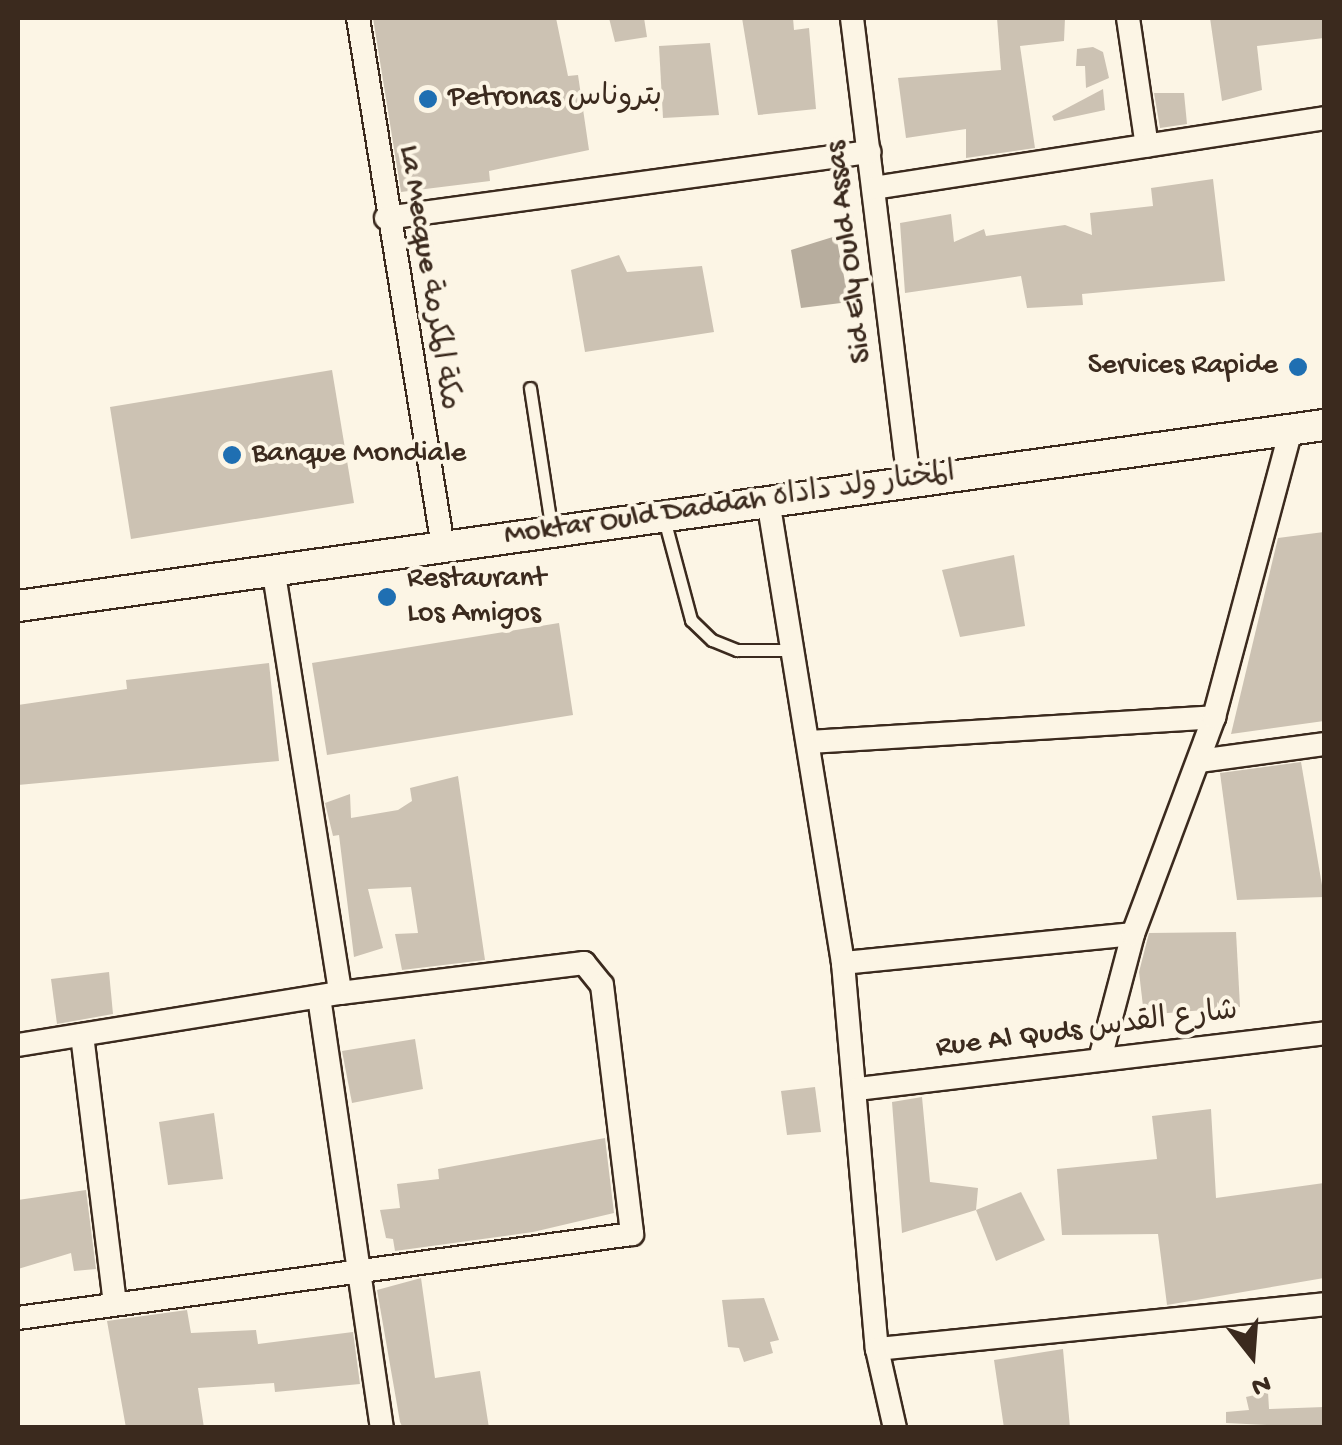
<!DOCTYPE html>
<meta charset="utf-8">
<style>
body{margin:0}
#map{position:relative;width:1342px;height:1445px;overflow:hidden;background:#fcf5e5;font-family:"Gochi Hand","Playpen Sans Arabic",sans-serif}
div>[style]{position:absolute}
.water>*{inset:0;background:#b7ad9e}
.building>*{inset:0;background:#ccc2b3}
.roads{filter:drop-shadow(2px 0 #3b2a1e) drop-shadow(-2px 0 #3b2a1e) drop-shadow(0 2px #3b2a1e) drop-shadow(0 -2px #3b2a1e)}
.service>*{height:11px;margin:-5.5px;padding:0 5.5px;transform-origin:5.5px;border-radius:5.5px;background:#fcf5e5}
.minor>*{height:22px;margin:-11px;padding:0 11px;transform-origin:11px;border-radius:11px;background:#fcf5e5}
.secondary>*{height:30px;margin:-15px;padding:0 15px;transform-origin:15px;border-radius:15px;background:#fcf5e5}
.dots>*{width:28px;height:28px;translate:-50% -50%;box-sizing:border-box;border:5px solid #fcf5e5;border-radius:50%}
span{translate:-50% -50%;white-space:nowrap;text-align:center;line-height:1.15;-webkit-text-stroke:8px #fcf5e5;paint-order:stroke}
.poi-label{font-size:30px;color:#3b2a1e}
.left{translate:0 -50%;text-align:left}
.right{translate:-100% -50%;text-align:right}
.street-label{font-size:30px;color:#3b2a1e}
.frame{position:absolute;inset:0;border:20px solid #3b2a1e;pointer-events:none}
.north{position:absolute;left:1202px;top:1305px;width:100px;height:100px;-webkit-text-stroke:8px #fcf5e5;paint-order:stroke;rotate:163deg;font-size:28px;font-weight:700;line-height:40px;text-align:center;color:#3b2a1e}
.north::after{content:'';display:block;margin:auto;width:35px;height:45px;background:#3b2a1e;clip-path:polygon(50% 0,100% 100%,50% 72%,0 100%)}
</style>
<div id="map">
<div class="water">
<div style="clip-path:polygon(836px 236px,849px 302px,801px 308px,791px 250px)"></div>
</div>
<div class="building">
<div style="clip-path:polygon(373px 18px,556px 18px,568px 76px,578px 75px,589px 150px,489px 171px,490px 181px,401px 192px)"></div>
<div style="clip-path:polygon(609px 18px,644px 18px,647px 37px,615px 42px)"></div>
<div style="clip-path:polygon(742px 18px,793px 18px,794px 30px,809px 28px,816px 109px,758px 115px)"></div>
<div style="clip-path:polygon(997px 18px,1065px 18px,1064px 41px,1020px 46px,1035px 148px,966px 158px,966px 129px,906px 138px,898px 78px,1001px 70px)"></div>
<div style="clip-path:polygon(1210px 18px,1324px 18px,1324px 38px,1257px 46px,1262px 90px,1222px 101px)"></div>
<div style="clip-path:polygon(710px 43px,719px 115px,663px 118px,659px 46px)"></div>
<div style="clip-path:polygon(1093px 47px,1103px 52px,1109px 78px,1086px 88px,1085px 66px,1076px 66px,1077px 49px)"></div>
<div style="clip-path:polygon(1103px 89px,1105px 110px,1054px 121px,1052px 116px)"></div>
<div style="clip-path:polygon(1154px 93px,1184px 93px,1187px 124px,1160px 128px)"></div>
<div style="clip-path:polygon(1213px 179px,1225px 281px,1082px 294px,1083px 305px,1027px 308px,1021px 276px,905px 293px,900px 223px,951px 214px,954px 242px,984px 229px,986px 236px,1065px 225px,1092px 235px,1090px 213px,1153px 206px,1151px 188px)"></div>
<div style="clip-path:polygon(619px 255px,627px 272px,702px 266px,714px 332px,585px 352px,571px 270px)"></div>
<div style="clip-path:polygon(332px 370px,354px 503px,131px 539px,110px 407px)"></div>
<div style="clip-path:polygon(1324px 532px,1324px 721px,1231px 734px,1278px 538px)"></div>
<div style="clip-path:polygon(1014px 555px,1025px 626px,960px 637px,942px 570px)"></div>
<div style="clip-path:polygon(559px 623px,573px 715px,327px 755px,312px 663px)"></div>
<div style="clip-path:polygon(269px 663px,279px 761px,18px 785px,18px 705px,127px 689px,126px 680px)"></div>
<div style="clip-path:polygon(1301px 762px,1324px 897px,1237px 900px,1220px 773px)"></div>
<div style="clip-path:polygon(458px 776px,485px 960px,402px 970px,395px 934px,418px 933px,411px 887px,368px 889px,383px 948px,354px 957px,339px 835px,333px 836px,325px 803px,350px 794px,351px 818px,398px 810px,412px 801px,410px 788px)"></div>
<div style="clip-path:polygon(1236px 932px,1240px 1007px,1144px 1015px,1139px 972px,1149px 933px)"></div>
<div style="clip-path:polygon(109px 972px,113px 1014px,57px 1024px,51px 979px)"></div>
<div style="clip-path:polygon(415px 1039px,423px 1089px,352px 1103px,342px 1051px)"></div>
<div style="clip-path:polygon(815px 1087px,821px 1132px,787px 1135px,781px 1091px)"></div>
<div style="clip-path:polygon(922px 1097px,930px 1182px,978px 1188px,976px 1210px,902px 1233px,892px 1102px)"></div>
<div style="clip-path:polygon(1211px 1109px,1216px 1198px,1324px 1183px,1324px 1278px,1167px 1305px,1158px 1234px,1062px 1235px,1057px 1169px,1157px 1159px,1152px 1116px)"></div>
<div style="clip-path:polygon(214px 1113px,223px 1179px,168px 1185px,159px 1122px)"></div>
<div style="clip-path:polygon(605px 1138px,614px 1213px,533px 1232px,395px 1251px,393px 1239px,386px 1238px,380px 1210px,400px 1208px,397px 1184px,439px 1179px,438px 1169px)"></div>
<div style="clip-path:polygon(86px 1190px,96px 1269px,74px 1271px,71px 1253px,18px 1269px,18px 1200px)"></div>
<div style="clip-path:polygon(1021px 1192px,1045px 1240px,996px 1261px,976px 1210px)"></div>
<div style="clip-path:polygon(421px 1278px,435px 1378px,480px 1371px,489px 1428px,403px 1428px,400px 1422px,377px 1290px)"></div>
<div style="clip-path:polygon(764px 1298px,779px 1340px,770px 1342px,773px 1353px,744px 1362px,739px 1348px,728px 1347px,722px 1300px)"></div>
<div style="clip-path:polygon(187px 1310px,191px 1333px,256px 1330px,258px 1344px,353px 1332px,360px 1384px,275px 1392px,274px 1383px,198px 1388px,204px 1428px,126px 1428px,107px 1321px)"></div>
<div style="clip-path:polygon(1063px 1349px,1070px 1428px,1004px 1428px,994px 1360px)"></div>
<div style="clip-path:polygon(1268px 1392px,1269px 1409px,1324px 1407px,1324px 1428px,1226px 1423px,1226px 1412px,1249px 1410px,1246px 1397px)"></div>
</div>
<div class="roads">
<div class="service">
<div style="left:530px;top:388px;width:145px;rotate:81.3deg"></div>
<div style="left:664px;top:519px;width:105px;rotate:75deg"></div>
<div style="left:691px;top:620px;width:29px;rotate:44deg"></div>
<div style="left:712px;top:640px;width:27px;rotate:22deg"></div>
<div style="left:737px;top:650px;width:56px"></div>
</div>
<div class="minor">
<div style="left:358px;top:18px;width:536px;rotate:80.87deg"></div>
<div style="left:852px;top:18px;width:466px;rotate:83deg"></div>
<div style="left:1128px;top:18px;width:129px;rotate:81.6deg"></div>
<div style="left:874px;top:188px;width:455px;rotate:-8.8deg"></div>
<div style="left:386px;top:218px;width:488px;rotate:-7.8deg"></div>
<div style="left:768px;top:500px;width:469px;rotate:80.8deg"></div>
<div style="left:843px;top:963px;width:387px;rotate:85deg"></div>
<div style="left:877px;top:1349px;width:81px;rotate:77.2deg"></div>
<div style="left:274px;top:574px;width:424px;rotate:81deg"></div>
<div style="left:809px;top:742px;width:406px;rotate:-3.5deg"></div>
<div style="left:1199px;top:761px;width:126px;rotate:-7.7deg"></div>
<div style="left:843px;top:963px;width:291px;rotate:-5.7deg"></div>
<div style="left:319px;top:997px;width:436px;rotate:81.7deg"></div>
<div style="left:82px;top:1035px;width:271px;rotate:83deg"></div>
<div style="left:18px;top:1045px;width:326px;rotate:-9.2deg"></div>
<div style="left:340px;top:993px;width:246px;rotate:-7deg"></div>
<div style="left:584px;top:963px;width:28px;rotate:51deg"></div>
<div style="left:602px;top:985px;width:251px;rotate:83.1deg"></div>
<div style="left:632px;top:1234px;width:620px;rotate:172.21deg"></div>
<div style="left:1100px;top:1059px;width:129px;rotate:-75.2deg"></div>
<div style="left:1133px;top:934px;width:232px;rotate:-69.5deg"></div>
<div style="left:1214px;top:717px;width:297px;rotate:-75deg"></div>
<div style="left:857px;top:1089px;width:470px;rotate:-6.8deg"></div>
<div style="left:877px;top:1349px;width:449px;rotate:-5.7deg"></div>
</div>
<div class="secondary">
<div style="left:18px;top:606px;width:1318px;rotate:-7.89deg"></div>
</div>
</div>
<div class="dots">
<div style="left:428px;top:99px;background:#1f6fb2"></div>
<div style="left:1298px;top:367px;background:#1f6fb2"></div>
<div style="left:232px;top:455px;background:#1f6fb2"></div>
<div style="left:387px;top:597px;background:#1f6fb2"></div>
</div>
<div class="poi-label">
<span class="left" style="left:448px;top:99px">Petronas بتروناس</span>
<span class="right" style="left:1278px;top:367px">Services Rapide</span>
<span class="left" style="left:252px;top:455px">Banque Mondiale</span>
<span class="left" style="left:407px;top:597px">Restaurant<br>Los Amigos</span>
</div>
<div class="street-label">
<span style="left:851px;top:252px;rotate:-97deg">Sid Ely Ould Assas</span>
<span style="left:427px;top:278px;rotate:81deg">La Mecque مكة المكرمة</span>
<span style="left:730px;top:506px;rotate:-8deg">Moktar Ould Daddah المختار ولد داداه</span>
<span style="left:1087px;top:1031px;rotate:-7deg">Rue Al Quds شارع القدس</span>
</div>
<div class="frame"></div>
<div class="north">N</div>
</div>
